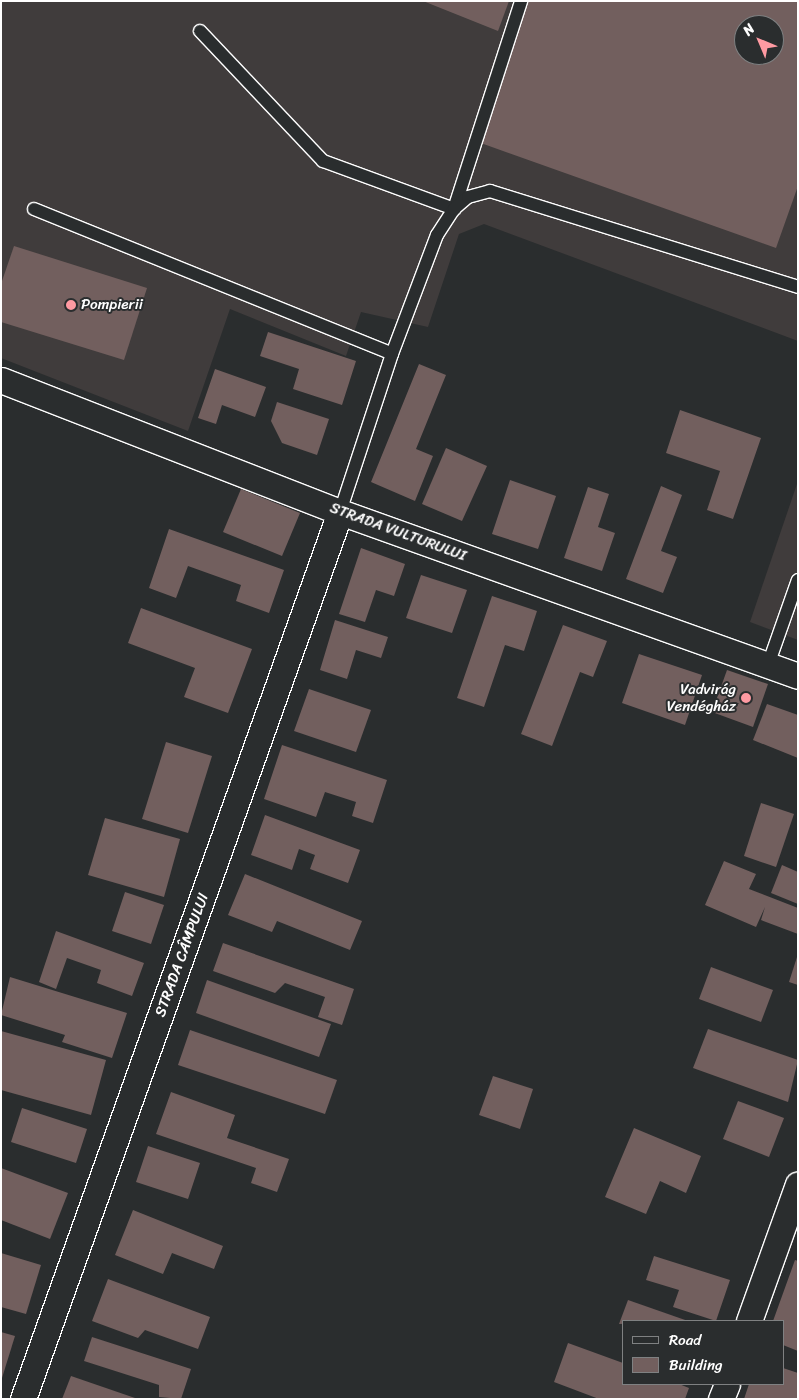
<!DOCTYPE html>
<meta charset="utf-8">
<style>
body{margin:0}
#map{position:relative;width:799px;height:1400px;overflow:hidden;background:#2a2d2e;font-family:Sriracha,sans-serif}
div>[style]{position:absolute}
.built>*{inset:0;background:#403c3c}
.building>*{inset:0;background:#725f5e}
.roads{filter:drop-shadow(1px 0 #fff) drop-shadow(-1px 0 #fff) drop-shadow(0 1px #fff) drop-shadow(0 -1px #fff)}
.lane>*{height:12px;margin:-6px;padding:0 6px;transform-origin:6px;border-radius:6px;background:#2a2d2e}
.street>*{height:25px;margin:-12.5px;padding:0 12.5px;transform-origin:12.5px;border-radius:12.5px;background:#2a2d2e}
.dots>*{width:14px;height:14px;translate:-50% -50%;box-sizing:border-box;border:2px solid #2a2d2e;border-radius:50%}
span{translate:-50% -50%;white-space:nowrap;text-align:center;line-height:1.15;-webkit-text-stroke:4px #2a2d2e;paint-order:stroke}
.poi-label{font-size:15px;color:#fff}
.left{translate:0 -50%;text-align:left}
.right{translate:-100% -50%;text-align:right}
.street-label{font-size:15px;color:#fff}
.frame{position:absolute;inset:0;border:2px solid #fff;pointer-events:none}
.legend{position:absolute;left:622px;top:1320px;width:162px;height:65px;box-sizing:border-box;background:#2a2d2e;border:1px solid #7f8182;margin:0;padding:6px 9px;list-style:none;font-size:15px;color:#fff}
.legend li{display:flex;align-items:center;gap:10px;height:25px}
.legend b{width:25px;border:1px solid #7f8182}
.north{position:absolute;left:734px;top:15px;width:50px;height:50px;box-sizing:border-box;background:#2a2d2e;border:1px solid #7f8182;border-radius:50%;rotate:315deg;font-size:14px;font-weight:700;line-height:20px;text-align:center;color:#fff}
.north::after{content:'';display:block;margin:auto;width:18px;height:22px;background:#ff9aa2;clip-path:polygon(50% 0,100% 100%,50% 72%,0 100%)}
</style>
<div id="map">
<div class="built">
<div style="clip-path:polygon(evenodd,1px 1px,798px 1px,798px 341px,484px 224px,459px 234px,428px 327px,361px 312px,346px 356px,230px 309px,188px 431px,1px 358px,1px 1px,744px 25px,774px 25px,774px 55px,744px 55px,744px 25px)"></div>
<div style="clip-path:polygon(798px 481px,798px 640px,750px 622px)"></div>
</div>
<div class="building">
<div style="clip-path:polygon(423px 1px,509px 1px,498px 31px)"></div>
<div style="clip-path:polygon(evenodd,528px 1px,798px 1px,798px 186px,776px 248px,478px 142px,528px 1px,744px 25px,774px 25px,774px 55px,744px 55px,744px 25px)"></div>
<div style="clip-path:polygon(14px 246px,147px 288px,124px 360px,1px 322px,1px 284px)"></div>
<div style="clip-path:polygon(268px 332px,356px 361px,342px 405px,293px 389px,299px 369px,260px 356px)"></div>
<div style="clip-path:polygon(419px 364px,446px 375px,416px 449px,433px 456px,415px 501px,371px 482px)"></div>
<div style="clip-path:polygon(215px 369px,266px 387px,255px 417px,222px 405px,216px 424px,198px 418px)"></div>
<div style="clip-path:polygon(277px 402px,329px 419px,317px 455px,282px 443px,271px 421px)"></div>
<div style="clip-path:polygon(680px 410px,761px 438px,733px 519px,707px 510px,720px 471px,666px 453px)"></div>
<div style="clip-path:polygon(446px 448px,487px 466px,462px 521px,422px 504px)"></div>
<div style="clip-path:polygon(510px 480px,556px 496px,538px 549px,492px 534px)"></div>
<div style="clip-path:polygon(661px 486px,682px 495px,661px 551px,677px 557px,663px 593px,626px 579px)"></div>
<div style="clip-path:polygon(588px 487px,609px 494px,598px 527px,615px 533px,602px 571px,564px 558px)"></div>
<div style="clip-path:polygon(241px 489px,300px 513px,282px 556px,223px 532px)"></div>
<div style="clip-path:polygon(169px 529px,284px 570px,269px 613px,236px 601px,241px 585px,188px 566px,176px 598px,149px 588px)"></div>
<div style="clip-path:polygon(361px 548px,405px 564px,394px 596px,376px 590px,365px 622px,339px 614px)"></div>
<div style="clip-path:polygon(421px 575px,467px 590px,452px 633px,406px 618px)"></div>
<div style="clip-path:polygon(492px 596px,537px 611px,524px 651px,505px 645px,484px 707px,457px 698px)"></div>
<div style="clip-path:polygon(141px 608px,252px 649px,228px 713px,184px 697px,195px 668px,128px 643px)"></div>
<div style="clip-path:polygon(335px 620px,388px 637px,381px 658px,356px 650px,347px 679px,320px 670px)"></div>
<div style="clip-path:polygon(563px 625px,607px 641px,593px 677px,580px 672px,552px 746px,521px 734px)"></div>
<div style="clip-path:polygon(639px 654px,702px 675px,685px 725px,622px 703px)"></div>
<div style="clip-path:polygon(727px 670px,768px 684px,753px 727px,712px 712px)"></div>
<div style="clip-path:polygon(309px 689px,371px 710px,356px 752px,294px 731px)"></div>
<div style="clip-path:polygon(767px 704px,798px 715px,798px 758px,753px 740px)"></div>
<div style="clip-path:polygon(166px 742px,212px 756px,188px 833px,142px 819px)"></div>
<div style="clip-path:polygon(282px 745px,387px 780px,373px 823px,352px 816px,356px 802px,325px 792px,316px 817px,264px 799px)"></div>
<div style="clip-path:polygon(761px 803px,794px 814px,776px 867px,744px 856px)"></div>
<div style="clip-path:polygon(265px 815px,360px 850px,348px 883px,310px 869px,315px 855px,299px 849px,292px 870px,251px 855px)"></div>
<div style="clip-path:polygon(105px 818px,180px 839px,164px 897px,88px 875px)"></div>
<div style="clip-path:polygon(724px 861px,756px 874px,749px 889px,798px 908px,798px 934px,761px 920px,765px 907px,756px 927px,705px 905px)"></div>
<div style="clip-path:polygon(782px 865px,798px 872px,798px 904px,771px 893px)"></div>
<div style="clip-path:polygon(245px 874px,362px 921px,350px 950px,277px 921px,272px 932px,228px 915px)"></div>
<div style="clip-path:polygon(125px 892px,164px 905px,151px 944px,112px 931px)"></div>
<div style="clip-path:polygon(56px 931px,144px 963px,132px 996px,97px 983px,101px 970px,67px 958px,56px 989px,39px 982px)"></div>
<div style="clip-path:polygon(223px 943px,354px 989px,342px 1025px,318px 1017px,325px 997px,285px 983px,275px 993px,213px 971px)"></div>
<div style="clip-path:polygon(797px 957px,798px 957px,798px 985px,789px 982px)"></div>
<div style="clip-path:polygon(711px 967px,773px 990px,761px 1022px,699px 999px)"></div>
<div style="clip-path:polygon(10px 977px,127px 1013px,112px 1058px,62px 1042px,65px 1035px,1px 1015px)"></div>
<div style="clip-path:polygon(207px 980px,331px 1024px,319px 1057px,196px 1013px)"></div>
<div style="clip-path:polygon(708px 1029px,798px 1060px,788px 1102px,693px 1068px)"></div>
<div style="clip-path:polygon(190px 1030px,337px 1080px,325px 1114px,178px 1065px)"></div>
<div style="clip-path:polygon(1px 1031px,106px 1060px,91px 1115px,1px 1090px)"></div>
<div style="clip-path:polygon(493px 1076px,533px 1089px,520px 1129px,479px 1115px)"></div>
<div style="clip-path:polygon(171px 1092px,235px 1115px,227px 1138px,289px 1159px,277px 1192px,251px 1183px,256px 1168px,156px 1134px)"></div>
<div style="clip-path:polygon(738px 1101px,784px 1118px,769px 1157px,723px 1139px)"></div>
<div style="clip-path:polygon(22px 1108px,87px 1129px,76px 1163px,11px 1142px)"></div>
<div style="clip-path:polygon(634px 1128px,701px 1156px,686px 1193px,660px 1181px,646px 1214px,605px 1197px)"></div>
<div style="clip-path:polygon(148px 1146px,200px 1163px,188px 1199px,136px 1182px)"></div>
<div style="clip-path:polygon(1px 1168px,68px 1193px,50px 1239px,1px 1220px)"></div>
<div style="clip-path:polygon(133px 1210px,223px 1246px,214px 1269px,172px 1253px,163px 1274px,115px 1255px)"></div>
<div style="clip-path:polygon(1px 1253px,41px 1265px,26px 1314px,1px 1307px)"></div>
<div style="clip-path:polygon(654px 1256px,730px 1280px,716px 1321px,673px 1307px,679px 1290px,646px 1280px)"></div>
<div style="clip-path:polygon(795px 1260px,798px 1261px,798px 1351px,783px 1345px,783px 1321px,773px 1321px)"></div>
<div style="clip-path:polygon(108px 1279px,210px 1317px,198px 1349px,145px 1330px,138px 1338px,92px 1321px)"></div>
<div style="clip-path:polygon(628px 1300px,688px 1321px,619px 1324px)"></div>
<div style="clip-path:polygon(1px 1332px,15px 1336px,2px 1378px,1px 1378px)"></div>
<div style="clip-path:polygon(92px 1337px,191px 1369px,181px 1399px,159px 1397px,159px 1385px,84px 1361px)"></div>
<div style="clip-path:polygon(568px 1343px,623px 1363px,623px 1384px,679px 1384px,689px 1388px,685px 1399px,599px 1399px,554px 1382px)"></div>
<div style="clip-path:polygon(783px 1368px,798px 1373px,798px 1399px,744px 1399px,749px 1384px,783px 1384px)"></div>
<div style="clip-path:polygon(71px 1376px,135px 1398px,135px 1399px,62px 1399px)"></div>
</div>
<div class="roads">
<div class="lane">
<div style="left:200px;top:31px;width:179px;rotate:46.6deg"></div>
<div style="left:323px;top:161px;width:140px;rotate:20.1deg"></div>
<div style="left:454px;top:209px;width:219px;rotate:-72.1deg"></div>
<div style="left:34px;top:209px;width:386px;rotate:22deg"></div>
<div style="left:340px;top:512px;width:166px;rotate:-71.8deg"></div>
<div style="left:392px;top:354px;width:127px;rotate:-69.3deg"></div>
<div style="left:437px;top:235px;width:31px;rotate:-57deg"></div>
<div style="left:454px;top:209px;width:18px;rotate:-41deg"></div>
<div style="left:468px;top:197px;width:23px;rotate:-15deg"></div>
<div style="left:490px;top:191px;width:323px;rotate:17.3deg"></div>
<div style="left:768px;top:665px;width:90px;rotate:-70.6deg"></div>
</div>
<div class="street">
<div style="left:1px;top:380px;width:364px;rotate:21.3deg"></div>
<div style="left:340px;top:512px;width:486px;rotate:19.7deg"></div>
<div style="left:749px;top:1321px;width:145px;rotate:-70.3deg"></div>
<div style="left:23px;top:1399px;width:942px;rotate:-70.33deg"></div>
<div style="left:721px;top:1399px;width:16px;rotate:-68deg"></div>
</div>
</div>
<div class="dots">
<div style="left:71px;top:305px;background:#ff9aa2"></div>
<div style="left:746px;top:698px;background:#ff9aa2"></div>
</div>
<div class="poi-label">
<span class="left" style="left:81px;top:305px">Pompierii</span>
<span class="right" style="left:736px;top:698px">Vadvirág<br>Vendégház</span>
</div>
<div class="street-label">
<span style="left:398px;top:532px;rotate:20deg">STRADA VULTURULUI</span>
<span style="left:182px;top:955px;rotate:-70deg">STRADA CÂMPULUI</span>
</div>
<div class="frame"></div>
<ul class="legend">
<li><b style="height:6px;background:#2a2d2e"></b>Road</li>
<li><b style="height:14px;background:#725f5e"></b>Building</li>
</ul>
<div class="north">N</div>
</div>
